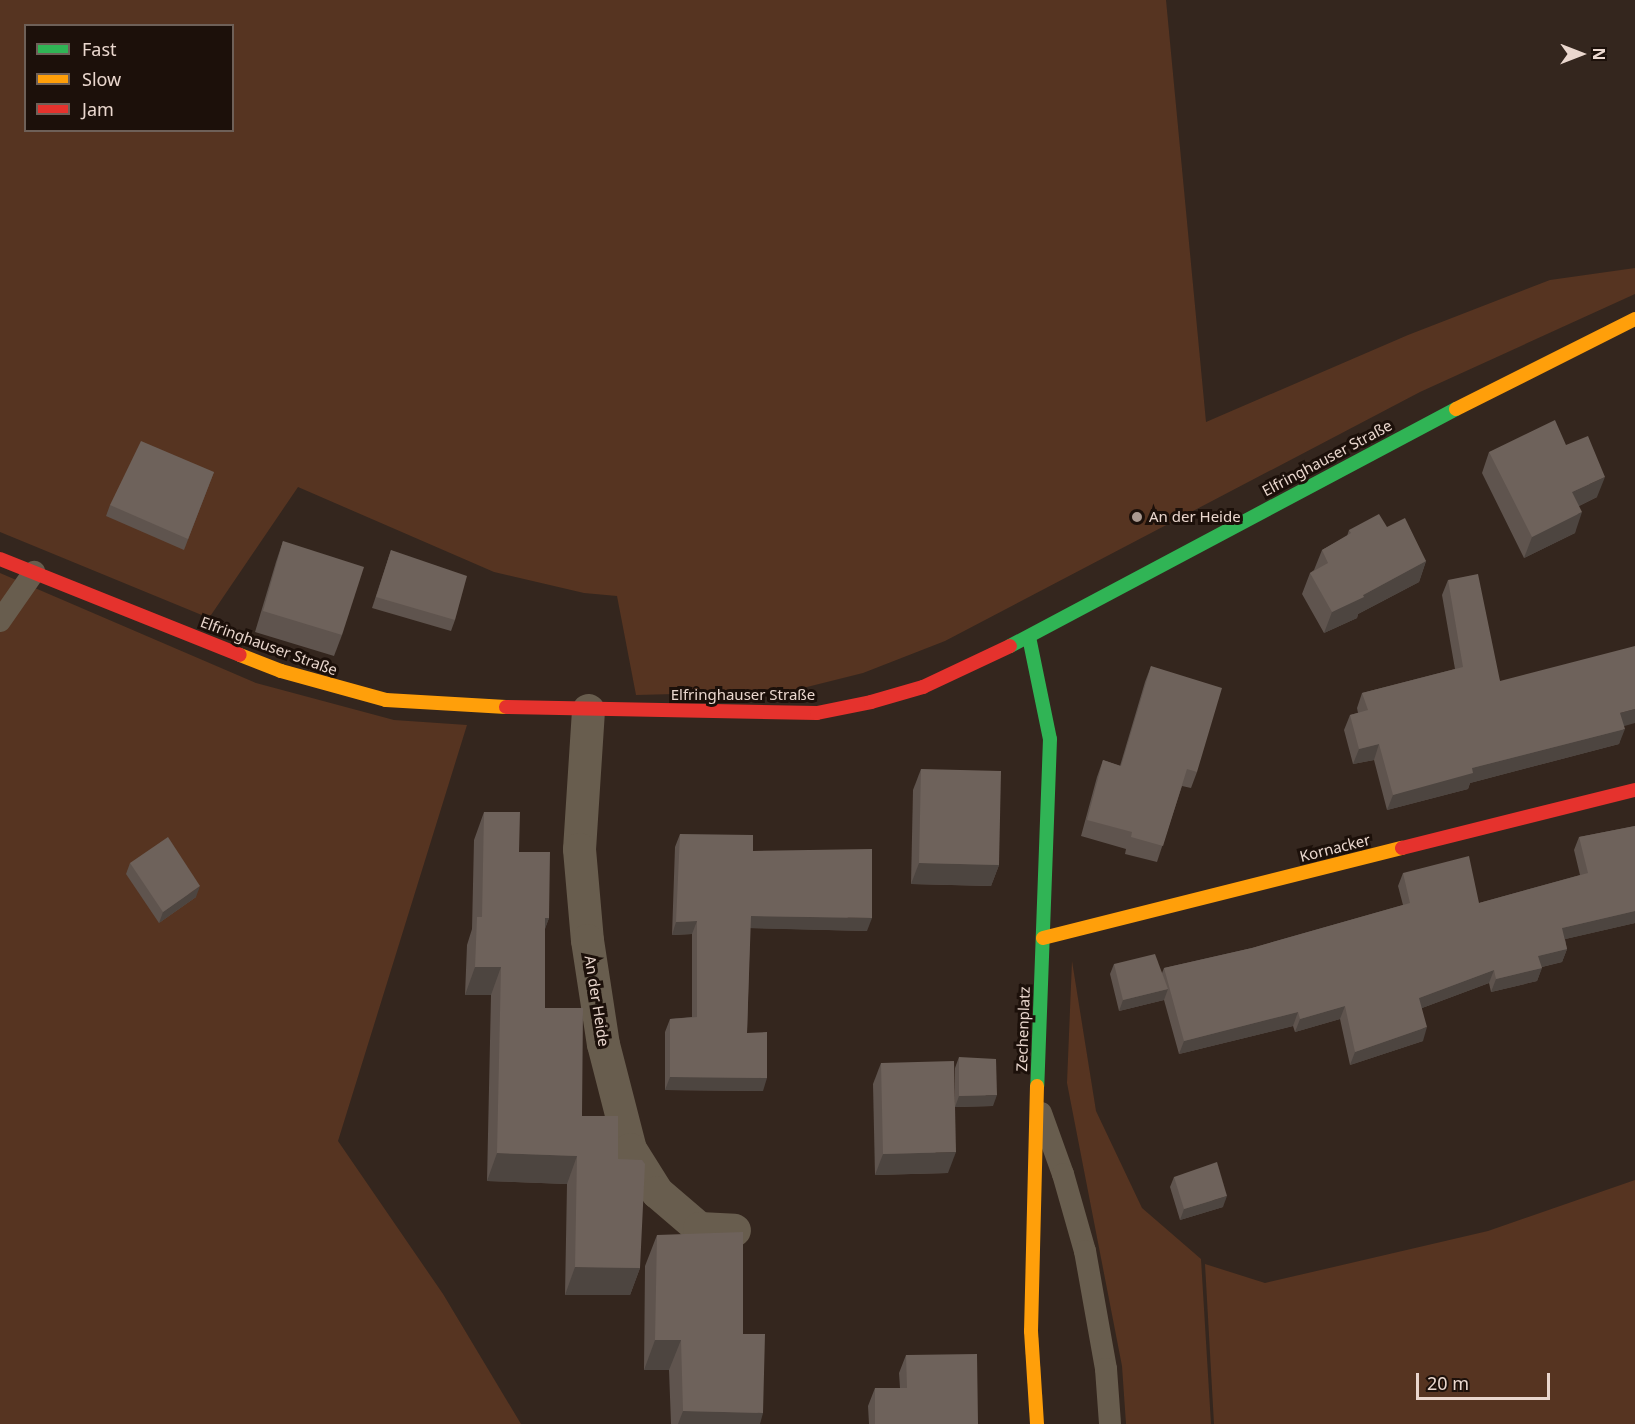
<!DOCTYPE html>
<meta charset="utf-8">
<style>
body{margin:0}
#map{position:relative;width:1635px;height:1424px;overflow:hidden;background:#34261e;font-family:"Noto Sans",sans-serif}
div>[style]{position:absolute}
.green>*{inset:0;background:#563421}
.lane>*{height:22px;margin:-11px;padding:0 11px;transform-origin:11px;border-radius:11px;background:#685d4e}
.street>*{height:33px;margin:-16.5px;padding:0 16.5px;transform-origin:16.5px;border-radius:16.5px;background:#685d4e}
.fast>*{height:14px;margin:-7px;padding:0 7px;transform-origin:7px;border-radius:7px;background:#30b455}
.slow>*{height:14px;margin:-7px;padding:0 7px;transform-origin:7px;border-radius:7px;background:#ff9f0a}
.jam>*{height:14px;margin:-7px;padding:0 7px;transform-origin:7px;border-radius:7px;background:#e5322d}
.wall>*{inset:0;background:#5f544e}
.shaded-wall>*{inset:0;background:#4d4540}
.building>*{inset:0;background:#6e625b}
.dots>*{width:16px;height:16px;translate:-50% -50%;box-sizing:border-box;border:3px solid #1c100a;border-radius:50%}
span{translate:-50% -50%;white-space:nowrap;text-align:center;line-height:1.15;-webkit-text-stroke:6px #1c100a;paint-order:stroke}
.street-label{font-size:15px;color:#ead7ce}
.poi-label{font-size:15px;color:#ead7ce}
.left{translate:0 -50%;text-align:left}
.legend{position:absolute;left:24px;top:24px;width:210px;height:108px;box-sizing:border-box;background:#1c100a;border:2px solid #6e6058;margin:0;padding:8px 10px;list-style:none;font-size:18px;color:#ead7ce}
.legend li{display:flex;align-items:center;gap:12px;height:30px}
.legend b{width:30px;border:2px solid #6e6058}
.north{position:absolute;left:1551px;top:24px;width:60px;height:60px;-webkit-text-stroke:4px #1c100a;paint-order:stroke;rotate:90deg;font-size:16px;font-weight:700;line-height:24px;text-align:center;color:#ead7ce}
.north::after{content:'';display:block;margin:auto;width:21px;height:27px;background:#ead7ce;clip-path:polygon(50% 0,100% 100%,50% 72%,0 100%)}
.scale{position:absolute;left:1416px;top:1373px;width:134px;height:27px;box-sizing:border-box;border:3px solid #ead7ce;border-top:0;padding-left:8px;font-size:18px;line-height:21px;white-space:nowrap;color:#ead7ce;-webkit-text-stroke:4px #1c100a;paint-order:stroke}
</style>
<div id="map">
<div class="green">
<div style="clip-path:polygon(evenodd,0 0,1166px 0,1206px 422px,1408px 335px,1550px 280px,1635px 268px,1635px 294px,1420px 392px,945px 641px,863px 673px,791px 691px,636px 695px,617px 596px,584px 593px,494px 572px,298px 487px,209px 618px,0 532px,0 0,26px 26px,232px 26px,232px 130px,26px 130px,26px 26px)"></div>
<div style="clip-path:polygon(0 573px,256px 683px,394px 720px,467px 725px,338px 1141px,443px 1294px,521px 1424px,0 1424px)"></div>
<div style="clip-path:polygon(1072px 961px,1096px 1111px,1142px 1208px,1201px 1259px,1211px 1424px,1126px 1424px,1122px 1366px,1067px 1083px)"></div>
<div style="clip-path:polygon(1635px 1180px,1635px 1424px,1214px 1424px,1205px 1264px,1265px 1283px,1488px 1231px)"></div>
</div>
<div class="lane">
<div style="left:0;top:621px;width:60px;rotate:-55.2deg"></div>
<div style="left:1041px;top:1113px;width:65px;rotate:70.2deg"></div>
<div style="left:1063px;top:1174px;width:80px;rotate:74.1deg"></div>
<div style="left:1085px;top:1251px;width:120px;rotate:79.9deg"></div>
<div style="left:1106px;top:1369px;width:55px;rotate:85.8deg"></div>
</div>
<div class="street">
<div style="left:588px;top:710px;width:139px;rotate:93.7deg"></div>
<div style="left:579px;top:849px;width:91px;rotate:85deg"></div>
<div style="left:587px;top:940px;width:105px;rotate:81.3deg"></div>
<div style="left:603px;top:1044px;width:108px;rotate:75.6deg"></div>
<div style="left:630px;top:1149px;width:51px;rotate:57.9deg"></div>
<div style="left:657px;top:1192px;width:55px;rotate:40.6deg"></div>
<div style="left:699px;top:1228px;width:35px;rotate:3deg"></div>
</div>
<div class="fast">
<div style="left:1029px;top:637px;width:104px;rotate:78.4deg"></div>
<div style="left:1050px;top:739px;width:347px;rotate:92.1deg"></div>
<div style="left:1010px;top:646px;width:505px;rotate:-27.99deg"></div>
</div>
<div class="slow">
<div style="left:1456px;top:409px;width:200px;rotate:-26.7deg"></div>
<div style="left:240px;top:655px;width:44px;rotate:21.3deg"></div>
<div style="left:281px;top:671px;width:109px;rotate:15.4deg"></div>
<div style="left:386px;top:700px;width:120px;rotate:3.3deg"></div>
<div style="left:1043px;top:938px;width:370px;rotate:-14.1deg"></div>
<div style="left:1037px;top:1086px;width:245px;rotate:91.4deg"></div>
<div style="left:1031px;top:1331px;width:93px;rotate:86.3deg"></div>
</div>
<div class="jam">
<div style="left:0;top:559px;width:258px;rotate:21.8deg"></div>
<div style="left:506px;top:707px;width:311px;rotate:1.1deg"></div>
<div style="left:817px;top:713px;width:55px;rotate:-11.5deg"></div>
<div style="left:871px;top:702px;width:54px;rotate:-16.1deg"></div>
<div style="left:923px;top:687px;width:96px;rotate:-25.2deg"></div>
<div style="left:1402px;top:848px;width:240px;rotate:-14deg"></div>
</div>
<div class="wall">
<div style="clip-path:polygon(1566px 445px,1597px 497px,1579px 506px,1575px 533px,1524px 558px,1482px 473px,1489px 452px)"></div>
<div style="clip-path:polygon(214px 472px,184px 550px,106px 516px,110px 505px)"></div>
<div style="clip-path:polygon(1387px 527px,1426px 561px,1419px 582px,1358px 614px,1357px 618px,1324px 633px,1302px 594px,1310px 573px,1314px 570px,1322px 550px,1347px 536px,1349px 530px)"></div>
<div style="clip-path:polygon(283px 541px,342px 635px,334px 656px,255px 632px,276px 562px)"></div>
<div style="clip-path:polygon(391px 550px,455px 620px,451px 631px,372px 608px)"></div>
<div style="clip-path:polygon(1448px 580px,1500px 681px,1624px 726px,1619px 744px,1470px 783px,1468px 789px,1387px 810px,1374px 760px,1353px 764px,1344px 730px,1350px 715px,1358px 713px,1357px 708px,1362px 693px,1455px 669px,1442px 595px)"></div>
<div style="clip-path:polygon(1151px 666px,1197px 772px,1191px 788px,1182px 786px,1157px 862px,1125px 854px,1126px 849px,1081px 836px,1097px 777px,1103px 760px,1120px 766px,1145px 682px)"></div>
<div style="clip-path:polygon(921px 769px,999px 865px,991px 886px,911px 884px,913px 790px)"></div>
<div style="clip-path:polygon(484px 812px,519px 852px,549px 918px,545px 928px,545px 1008px,582px 1116px,618px 1159px,640px 1268px,630px 1295px,565px 1295px,567px 1184px,487px 1181px,491px 995px,465px 995px,467px 945px,472px 929px,474px 840px)"></div>
<div style="clip-path:polygon(1635px 826px,1635px 923px,1565px 939px,1567px 949px,1562px 962px,1542px 967px,1537px 981px,1491px 992px,1489px 983px,1422px 1008px,1423px 1041px,1350px 1065px,1340px 1019px,1295px 1032px,1293px 1026px,1179px 1054px,1164px 1000px,1119px 1011px,1110px 974px,1114px 964px,1162px 973px,1164px 968px,1252px 948px,1403px 905px,1398px 886px,1403px 873px,1479px 903px,1580px 875px,1574px 850px,1579px 837px)"></div>
<div style="clip-path:polygon(680px 834px,753px 851px,867px 931px,750px 928px,747px 1033px,763px 1091px,665px 1090px,665px 1032px,670px 1019px,692px 1017px,692px 934px,672px 935px,675px 847px)"></div>
<div style="clip-path:polygon(130px 863px,196px 897px,159px 923px,126px 874px)"></div>
<div style="clip-path:polygon(959px 1057px,993px 1106px,955px 1107px,955px 1068px)"></div>
<div style="clip-path:polygon(881px 1063px,948px 1173px,875px 1175px,873px 1084px)"></div>
<div style="clip-path:polygon(1174px 1177px,1223px 1207px,1180px 1220px,1170px 1187px)"></div>
<div style="clip-path:polygon(657px 1235px,743px 1334px,760px 1424px,671px 1424px,669px 1370px,644px 1370px,645px 1266px)"></div>
<div style="clip-path:polygon(906px 1355px,978px 1424px,869px 1424px,868px 1406px,875px 1388px,900px 1388px,899px 1373px)"></div>
</div>
<div class="shaded-wall">
<div style="clip-path:polygon(1605px 477px,1597px 497px,1565px 513px,1572px 492px)"></div>
<div style="clip-path:polygon(1582px 512px,1575px 533px,1524px 558px,1532px 537px)"></div>
<div style="clip-path:polygon(1426px 561px,1419px 582px,1358px 614px,1357px 618px,1324px 633px,1332px 612px)"></div>
<div style="clip-path:polygon(1635px 709px,1635px 723px,1614px 729px,1620px 713px)"></div>
<div style="clip-path:polygon(1625px 729px,1619px 744px,1470px 783px,1468px 789px,1387px 810px,1393px 795px,1472px 768px)"></div>
<div style="clip-path:polygon(1379px 744px,1374px 760px,1353px 764px,1359px 749px)"></div>
<div style="clip-path:polygon(919px 863px,999px 865px,991px 886px,911px 884px)"></div>
<div style="clip-path:polygon(200px 886px,196px 897px,159px 923px,163px 912px)"></div>
<div style="clip-path:polygon(1635px 911px,1635px 923px,1557px 941px,1562px 928px)"></div>
<div style="clip-path:polygon(751px 916px,872px 918px,867px 931px,746px 928px)"></div>
<div style="clip-path:polygon(545px 918px,549px 918px,539px 946px)"></div>
<div style="clip-path:polygon(697px 921px,692px 934px,672px 935px,676px 922px)"></div>
<div style="clip-path:polygon(1567px 949px,1562px 962px,1533px 969px,1538px 956px)"></div>
<div style="clip-path:polygon(475px 967px,501px 967px,491px 995px,465px 995px)"></div>
<div style="clip-path:polygon(1542px 968px,1537px 981px,1491px 992px,1496px 979px)"></div>
<div style="clip-path:polygon(1494px 970px,1489px 983px,1414px 1011px,1419px 998px)"></div>
<div style="clip-path:polygon(1168px 989px,1164px 1000px,1119px 1011px,1123px 1000px)"></div>
<div style="clip-path:polygon(1345px 1006px,1340px 1019px,1295px 1032px,1300px 1019px)"></div>
<div style="clip-path:polygon(1298px 1012px,1293px 1026px,1179px 1054px,1184px 1041px)"></div>
<div style="clip-path:polygon(1427px 1027px,1423px 1041px,1350px 1065px,1355px 1052px)"></div>
<div style="clip-path:polygon(670px 1077px,767px 1078px,763px 1091px,665px 1090px)"></div>
<div style="clip-path:polygon(997px 1095px,993px 1106px,955px 1107px,959px 1096px)"></div>
<div style="clip-path:polygon(956px 1152px,948px 1173px,875px 1175px,883px 1154px)"></div>
<div style="clip-path:polygon(497px 1153px,577px 1156px,567px 1184px,487px 1181px)"></div>
<div style="clip-path:polygon(1227px 1196px,1223px 1207px,1180px 1220px,1184px 1209px)"></div>
<div style="clip-path:polygon(575px 1267px,640px 1268px,630px 1295px,565px 1295px)"></div>
<div style="clip-path:polygon(655px 1340px,681px 1340px,669px 1370px,644px 1370px)"></div>
<div style="clip-path:polygon(683px 1411px,763px 1413px,760px 1424px,678px 1424px)"></div>
</div>
<div class="building">
<div style="clip-path:polygon(1555px 420px,1566px 445px,1588px 436px,1605px 477px,1572px 492px,1582px 512px,1532px 537px,1489px 452px)"></div>
<div style="clip-path:polygon(141px 441px,214px 472px,188px 539px,110px 505px)"></div>
<div style="clip-path:polygon(1379px 514px,1387px 527px,1405px 518px,1426px 561px,1363px 595px,1364px 597px,1332px 612px,1310px 573px,1328px 563px,1322px 550px,1351px 533px,1349px 530px)"></div>
<div style="clip-path:polygon(283px 541px,364px 567px,342px 635px,263px 611px)"></div>
<div style="clip-path:polygon(391px 550px,467px 576px,455px 620px,376px 597px)"></div>
<div style="clip-path:polygon(1478px 574px,1500px 681px,1635px 646px,1635px 709px,1620px 713px,1625px 729px,1472px 768px,1473px 773px,1393px 795px,1379px 744px,1359px 749px,1350px 715px,1368px 710px,1362px 693px,1463px 667px,1448px 580px)"></div>
<div style="clip-path:polygon(1151px 666px,1222px 688px,1197px 772px,1187px 769px,1163px 846px,1131px 837px,1132px 832px,1087px 820px,1103px 760px,1121px 766px)"></div>
<div style="clip-path:polygon(921px 769px,1001px 771px,999px 865px,919px 863px)"></div>
<div style="clip-path:polygon(484px 812px,520px 812px,519px 852px,550px 852px,549px 918px,545px 918px,545px 1008px,583px 1008px,582px 1116px,618px 1116px,618px 1159px,642px 1160px,645px 1164px,640px 1268px,575px 1267px,577px 1156px,497px 1153px,501px 967px,475px 967px,477px 917px,482px 917px)"></div>
<div style="clip-path:polygon(1635px 826px,1635px 911px,1562px 928px,1567px 949px,1538px 956px,1542px 968px,1496px 979px,1494px 970px,1419px 998px,1427px 1027px,1355px 1052px,1345px 1006px,1300px 1019px,1298px 1012px,1184px 1041px,1164px 968px,1252px 948px,1410px 903px,1403px 873px,1469px 856px,1479px 903px,1588px 873px,1579px 837px)"></div>
<div style="clip-path:polygon(680px 834px,753px 835px,753px 851px,872px 849px,872px 918px,751px 916px,747px 1033px,767px 1032px,767px 1078px,670px 1077px,670px 1019px,697px 1017px,697px 921px,676px 922px)"></div>
<div style="clip-path:polygon(168px 837px,200px 886px,163px 912px,130px 863px)"></div>
<div style="clip-path:polygon(1155px 954px,1168px 989px,1123px 1000px,1114px 964px)"></div>
<div style="clip-path:polygon(959px 1057px,996px 1059px,997px 1095px,959px 1096px)"></div>
<div style="clip-path:polygon(954px 1061px,956px 1152px,883px 1154px,881px 1063px)"></div>
<div style="clip-path:polygon(1217px 1162px,1227px 1196px,1184px 1209px,1174px 1177px)"></div>
<div style="clip-path:polygon(743px 1232px,743px 1334px,765px 1334px,763px 1413px,683px 1411px,681px 1340px,655px 1340px,657px 1235px)"></div>
<div style="clip-path:polygon(977px 1354px,978px 1424px,875px 1424px,875px 1388px,907px 1388px,906px 1355px)"></div>
</div>
<div class="dots">
<div style="left:1137px;top:517px;background:#aa9990"></div>
</div>
<div class="street-label">
<span style="left:1327px;top:458px;rotate:-28deg">Elfringhauser Straße</span>
<span style="left:269px;top:646px;rotate:20deg">Elfringhauser Straße</span>
<span style="left:743px;top:695px">Elfringhauser Straße</span>
<span style="left:1335px;top:848px;rotate:-14deg">Kornacker</span>
<span style="left:597px;top:1001px;rotate:81deg">An der Heide</span>
<span style="left:1023px;top:1029px;rotate:-88deg">Zechenplatz</span>
</div>
<div class="poi-label">
<span class="left" style="left:1149px;top:517px">An der Heide</span>
</div>
<ul class="legend">
<li><b style="height:8px;background:#30b455"></b>Fast</li>
<li><b style="height:8px;background:#ff9f0a"></b>Slow</li>
<li><b style="height:8px;background:#e5322d"></b>Jam</li>
</ul>
<div class="north">N</div>
<div class="scale">20 m</div>
</div>
